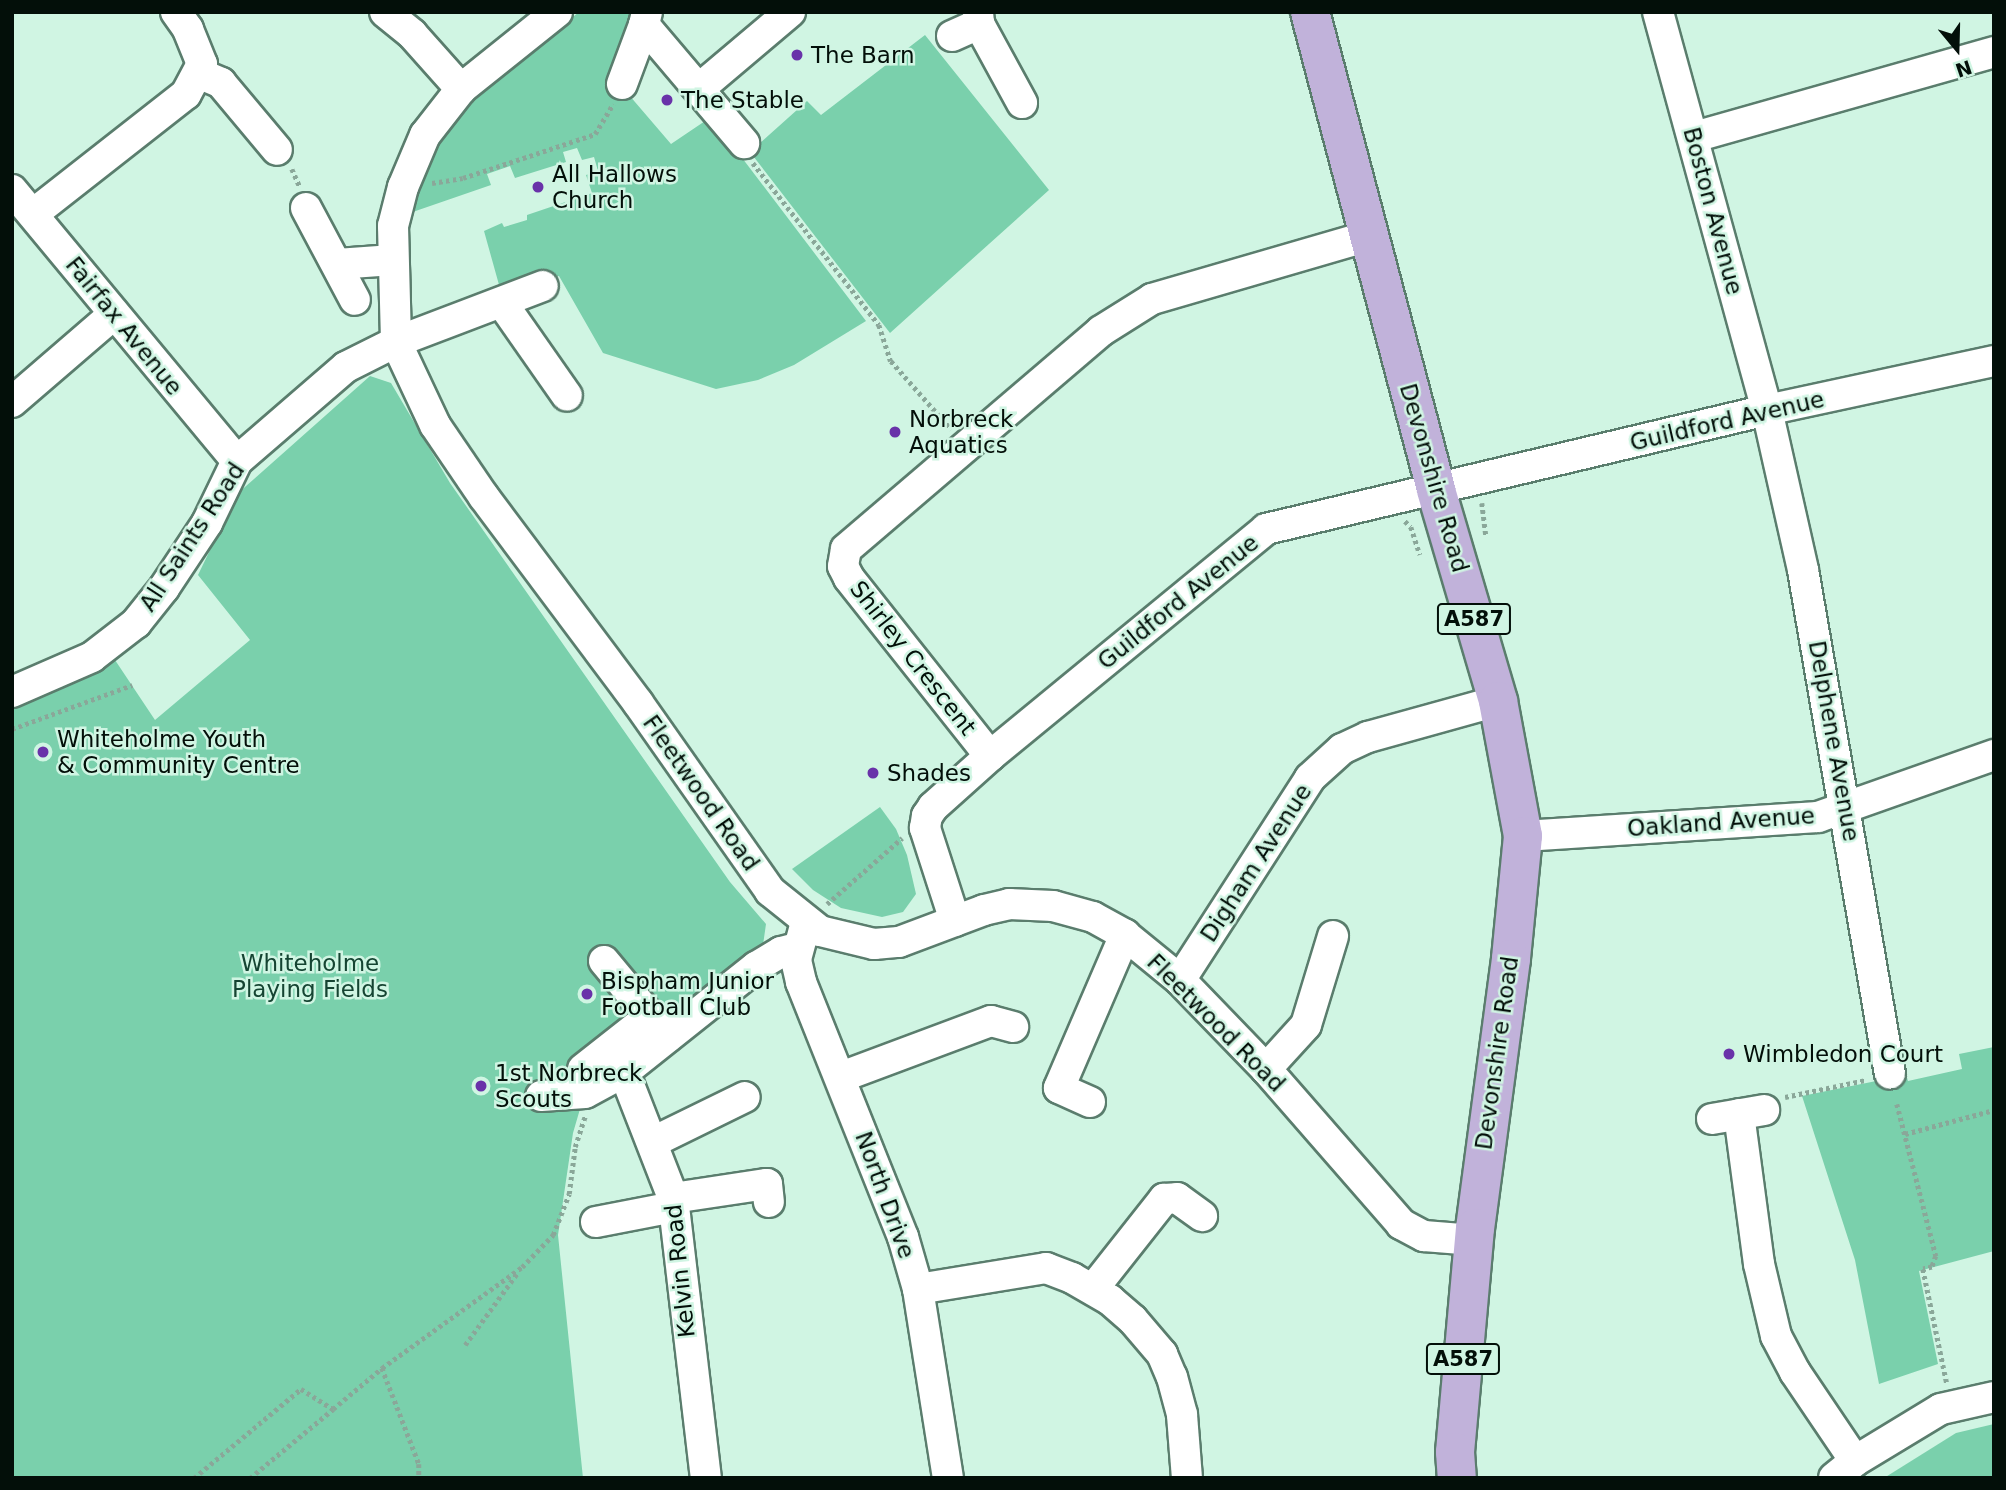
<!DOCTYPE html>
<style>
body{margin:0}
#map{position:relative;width:2006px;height:1490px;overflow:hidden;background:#d0f5e3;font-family:"DejaVu Sans",sans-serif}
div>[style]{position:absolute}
.green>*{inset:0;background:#7ad0ac}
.path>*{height:4.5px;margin-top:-2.25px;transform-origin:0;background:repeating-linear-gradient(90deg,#8aa799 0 3.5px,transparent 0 7px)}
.roads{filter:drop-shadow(2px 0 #5a7d6d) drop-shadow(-2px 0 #5a7d6d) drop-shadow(0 2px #5a7d6d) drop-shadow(0 -2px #5a7d6d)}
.minor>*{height:30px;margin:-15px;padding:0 15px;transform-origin:15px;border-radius:15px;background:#fff}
.major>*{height:38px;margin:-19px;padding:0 19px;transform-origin:19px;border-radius:19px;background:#c1b2da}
.dots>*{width:19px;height:19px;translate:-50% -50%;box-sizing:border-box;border:4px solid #d0f5e3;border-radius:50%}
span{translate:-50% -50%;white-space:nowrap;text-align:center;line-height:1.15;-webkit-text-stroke:5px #d0f5e3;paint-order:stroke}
.shield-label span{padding:2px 5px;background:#d0f5e3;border:2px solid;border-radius:5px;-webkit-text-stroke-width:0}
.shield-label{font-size:21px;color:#030f09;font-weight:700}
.poi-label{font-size:23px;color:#030f09}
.left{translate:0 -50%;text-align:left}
.street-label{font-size:23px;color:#030f09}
.park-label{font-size:23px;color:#154432}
.frame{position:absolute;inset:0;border:14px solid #030f09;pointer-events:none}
.north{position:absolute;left:1922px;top:14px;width:70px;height:70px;-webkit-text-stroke:5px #d0f5e3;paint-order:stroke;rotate:161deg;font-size:19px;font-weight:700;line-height:28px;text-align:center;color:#030f09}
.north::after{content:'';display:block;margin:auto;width:24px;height:32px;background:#030f09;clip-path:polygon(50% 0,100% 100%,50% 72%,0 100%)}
</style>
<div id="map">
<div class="green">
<div style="clip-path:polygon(579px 12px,637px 12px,623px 88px,671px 144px,711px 117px,866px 321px,794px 365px,758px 380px,716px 389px,603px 353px,559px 276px,501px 292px,484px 231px,502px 223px,504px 227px,527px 220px,527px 215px,592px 193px,586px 175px,598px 171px,594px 157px,582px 160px,577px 148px,563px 152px,566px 162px,515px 178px,510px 166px,487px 174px,491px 185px,404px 215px,439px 134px,475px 97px)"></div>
<div style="clip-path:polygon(925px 35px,1049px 190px,890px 333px,750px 152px,807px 101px,821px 115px)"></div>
<div style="clip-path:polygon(370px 376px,391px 383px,450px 483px,730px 882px,766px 924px,763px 945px,587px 1085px,573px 1133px,558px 1235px,583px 1478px,12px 1478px,12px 704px,115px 660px,155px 720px,250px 640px,198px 575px,237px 494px)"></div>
<div style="clip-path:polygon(880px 807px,896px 829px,907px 855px,916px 894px,903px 912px,882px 917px,841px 908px,813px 890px,792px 869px)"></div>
<div style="clip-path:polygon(1994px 1047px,1994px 1251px,1919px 1271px,1938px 1364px,1879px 1384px,1855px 1260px,1802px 1096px,1906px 1075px,1908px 1081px,1962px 1069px,1959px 1054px)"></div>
<div style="clip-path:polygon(1994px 1424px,1994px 1478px,1884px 1478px,1956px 1433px)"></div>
</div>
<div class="path">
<div style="left:753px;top:163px;width:205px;rotate:52.1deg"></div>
<div style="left:879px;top:325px;width:38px;rotate:72deg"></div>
<div style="left:891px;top:361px;width:91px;rotate:48.6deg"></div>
<div style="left:292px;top:169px;width:20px;rotate:66deg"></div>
<div style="left:432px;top:183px;width:31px;rotate:-9deg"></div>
<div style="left:463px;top:178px;width:139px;rotate:-18.4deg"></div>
<div style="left:595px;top:134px;width:35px;rotate:-59deg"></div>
<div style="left:1482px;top:503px;width:33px;rotate:83deg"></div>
<div style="left:1405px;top:521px;width:8px;rotate:45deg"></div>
<div style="left:1411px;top:527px;width:29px;rotate:72deg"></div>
<div style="left:12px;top:729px;width:128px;rotate:-20.1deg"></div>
<div style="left:827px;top:904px;width:100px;rotate:-41.3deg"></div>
<div style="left:1785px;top:1097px;width:83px;rotate:-11.9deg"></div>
<div style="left:1897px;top:1104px;width:157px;rotate:75.6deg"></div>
<div style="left:1936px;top:1256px;width:12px;rotate:110deg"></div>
<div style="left:1932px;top:1267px;width:9px;rotate:167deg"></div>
<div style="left:1923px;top:1269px;width:117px;rotate:78.2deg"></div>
<div style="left:1905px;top:1134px;width:92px;rotate:-15.1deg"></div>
<div style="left:465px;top:1345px;width:90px;rotate:-54deg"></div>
<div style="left:382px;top:1368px;width:103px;rotate:68.9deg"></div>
<div style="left:419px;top:1464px;width:14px;rotate:90deg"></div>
<div style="left:194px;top:1478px;width:139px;rotate:-39.8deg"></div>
<div style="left:301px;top:1389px;width:38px;rotate:32deg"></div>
<div style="left:333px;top:1409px;width:64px;rotate:-39.9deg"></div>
<div style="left:382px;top:1368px;width:173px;rotate:-35.8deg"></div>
<div style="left:522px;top:1267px;width:45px;rotate:-45.9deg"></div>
<div style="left:553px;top:1235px;width:44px;rotate:-68.7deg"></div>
<div style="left:569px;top:1194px;width:47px;rotate:-82.7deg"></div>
<div style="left:575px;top:1147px;width:32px;rotate:-72deg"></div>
<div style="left:250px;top:1478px;width:108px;rotate:-39.7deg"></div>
</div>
<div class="roads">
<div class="minor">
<div style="left:385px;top:12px;width:35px;rotate:39deg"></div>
<div style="left:412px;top:34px;width:74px;rotate:48.3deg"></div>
<div style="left:557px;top:12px;width:123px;rotate:141.3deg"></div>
<div style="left:461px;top:89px;width:58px;rotate:128deg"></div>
<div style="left:425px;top:135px;width:56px;rotate:112.9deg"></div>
<div style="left:403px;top:187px;width:40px;rotate:104.4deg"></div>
<div style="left:393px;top:226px;width:116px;rotate:88.5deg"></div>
<div style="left:396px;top:342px;width:92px;rotate:64.8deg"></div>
<div style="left:435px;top:425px;width:87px;rotate:55.8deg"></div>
<div style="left:484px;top:497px;width:257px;rotate:53.2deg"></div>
<div style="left:638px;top:703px;width:230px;rotate:54.9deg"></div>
<div style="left:770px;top:891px;width:64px;rotate:38.7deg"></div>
<div style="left:820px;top:931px;width:56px;rotate:13.5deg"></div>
<div style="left:874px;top:944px;width:25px;rotate:-5deg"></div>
<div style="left:899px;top:942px;width:91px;rotate:-20.6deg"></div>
<div style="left:984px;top:910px;width:26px;rotate:-13deg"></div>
<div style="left:1009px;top:904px;width:44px;rotate:2.6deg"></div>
<div style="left:1053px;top:906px;width:41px;rotate:15.4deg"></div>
<div style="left:1093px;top:917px;width:37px;rotate:29deg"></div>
<div style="left:1125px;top:935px;width:71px;rotate:39.3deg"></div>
<div style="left:1180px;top:980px;width:124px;rotate:46deg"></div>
<div style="left:1266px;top:1069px;width:206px;rotate:48.9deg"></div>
<div style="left:1401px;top:1224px;width:26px;rotate:28deg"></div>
<div style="left:1424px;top:1236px;width:50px;rotate:4.6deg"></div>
<div style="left:647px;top:12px;width:13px;rotate:103deg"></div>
<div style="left:644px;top:25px;width:155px;rotate:49.7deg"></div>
<div style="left:978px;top:12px;width:12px;rotate:85deg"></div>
<div style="left:979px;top:24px;width:90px;rotate:61.4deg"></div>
<div style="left:1658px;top:12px;width:413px;rotate:74.7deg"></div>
<div style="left:1767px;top:410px;width:164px;rotate:77.3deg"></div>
<div style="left:1803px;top:570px;width:511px;rotate:80.21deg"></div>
<div style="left:952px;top:36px;width:30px;rotate:-24deg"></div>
<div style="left:198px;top:73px;width:25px;rotate:23deg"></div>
<div style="left:221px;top:83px;width:87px;rotate:50.1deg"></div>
<div style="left:622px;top:84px;width:63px;rotate:-69.6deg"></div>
<div style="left:700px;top:88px;width:118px;rotate:-40.2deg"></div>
<div style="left:1694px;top:137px;width:312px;rotate:-15.8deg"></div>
<div style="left:12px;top:190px;width:352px;rotate:50.3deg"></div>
<div style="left:306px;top:208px;width:104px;rotate:62deg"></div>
<div style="left:33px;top:214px;width:194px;rotate:-38.1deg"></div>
<div style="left:186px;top:94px;width:34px;rotate:-62deg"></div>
<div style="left:202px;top:64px;width:38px;rotate:-112deg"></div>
<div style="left:188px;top:29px;width:21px;rotate:-125deg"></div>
<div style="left:337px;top:264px;width:56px;rotate:-4.1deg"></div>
<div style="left:502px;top:303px;width:113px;rotate:55deg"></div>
<div style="left:12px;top:402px;width:135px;rotate:-40.8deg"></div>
<div style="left:12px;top:692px;width:87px;rotate:-23.6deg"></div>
<div style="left:92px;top:657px;width:56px;rotate:-37.7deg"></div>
<div style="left:136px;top:623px;width:45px;rotate:-51.3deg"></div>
<div style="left:164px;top:588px;width:78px;rotate:-56.5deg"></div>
<div style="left:207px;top:523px;width:69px;rotate:-64.2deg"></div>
<div style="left:237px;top:461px;width:144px;rotate:-40.8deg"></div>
<div style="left:346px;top:367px;width:56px;rotate:-26.6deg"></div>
<div style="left:396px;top:342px;width:157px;rotate:-20.9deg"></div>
<div style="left:990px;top:756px;width:227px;rotate:-128.4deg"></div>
<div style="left:849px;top:578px;width:13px;rotate:-117deg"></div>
<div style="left:843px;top:566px;width:17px;rotate:-80deg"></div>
<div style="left:846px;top:549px;width:335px;rotate:-40.5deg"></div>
<div style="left:1101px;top:331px;width:60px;rotate:-32.1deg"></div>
<div style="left:1152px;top:299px;width:226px;rotate:-16.2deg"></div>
<div style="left:1523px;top:836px;width:296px;rotate:-3.7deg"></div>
<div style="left:1818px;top:817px;width:187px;rotate:-19.4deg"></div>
<div style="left:955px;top:921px;width:98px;rotate:-107.9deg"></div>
<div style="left:925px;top:828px;width:12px;rotate:-81deg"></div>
<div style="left:927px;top:816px;width:11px;rotate:-56deg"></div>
<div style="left:933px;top:807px;width:76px;rotate:-41.8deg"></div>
<div style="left:990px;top:756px;width:357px;rotate:-39.4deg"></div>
<div style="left:1266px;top:529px;width:515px;rotate:-13.36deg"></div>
<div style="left:1767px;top:410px;width:232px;rotate:-12.2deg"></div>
<div style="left:806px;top:922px;width:39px;rotate:105deg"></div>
<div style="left:796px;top:960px;width:23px;rotate:77deg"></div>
<div style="left:801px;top:982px;width:275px;rotate:68.2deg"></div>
<div style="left:903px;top:1237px;width:54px;rotate:73.9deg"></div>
<div style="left:918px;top:1289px;width:191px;rotate:81deg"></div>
<div style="left:604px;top:961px;width:99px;rotate:50.3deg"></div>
<div style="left:1180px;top:980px;width:240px;rotate:-57.2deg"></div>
<div style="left:1310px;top:778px;width:43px;rotate:-42.2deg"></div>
<div style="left:1342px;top:749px;width:29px;rotate:-25deg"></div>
<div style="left:1368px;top:737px;width:135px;rotate:-15.5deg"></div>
<div style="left:583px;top:1069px;width:84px;rotate:-38.2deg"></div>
<div style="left:1266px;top:1069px;width:59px;rotate:-47.7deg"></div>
<div style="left:1306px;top:1025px;width:93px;rotate:-73.1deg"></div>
<div style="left:624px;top:1072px;width:135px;rotate:68.7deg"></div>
<div style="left:673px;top:1198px;width:282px;rotate:83.3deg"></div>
<div style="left:841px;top:1077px;width:160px;rotate:-20.5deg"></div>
<div style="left:991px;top:1021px;width:23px;rotate:15deg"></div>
<div style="left:541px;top:1096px;width:44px;rotate:-3.9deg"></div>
<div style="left:585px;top:1093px;width:44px;rotate:-28.3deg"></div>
<div style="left:624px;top:1072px;width:169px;rotate:-38.5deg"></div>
<div style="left:756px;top:967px;width:29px;rotate:-31deg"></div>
<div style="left:781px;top:952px;width:16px;rotate:-14deg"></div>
<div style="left:1090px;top:1102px;width:34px;rotate:-156deg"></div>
<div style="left:1059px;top:1088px;width:167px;rotate:-66.7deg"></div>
<div style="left:1739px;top:1114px;width:151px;rotate:82.4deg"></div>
<div style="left:1759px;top:1264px;width:74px;rotate:76.7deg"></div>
<div style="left:1776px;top:1336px;width:41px;rotate:62.2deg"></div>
<div style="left:1795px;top:1372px;width:107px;rotate:56deg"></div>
<div style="left:1712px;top:1119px;width:53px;rotate:-9.8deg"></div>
<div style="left:653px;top:1142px;width:102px;rotate:-26.1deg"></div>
<div style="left:673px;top:1198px;width:95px;rotate:-8.5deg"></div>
<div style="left:767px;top:1184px;width:18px;rotate:84deg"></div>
<div style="left:596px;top:1222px;width:79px;rotate:-10.9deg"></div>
<div style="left:918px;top:1289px;width:130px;rotate:-9.3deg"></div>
<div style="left:1046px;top:1268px;width:28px;rotate:21deg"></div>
<div style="left:1072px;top:1278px;width:44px;rotate:30.1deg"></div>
<div style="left:1110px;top:1300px;width:30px;rotate:41deg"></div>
<div style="left:1133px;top:1320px;width:45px;rotate:49.5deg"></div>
<div style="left:1162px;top:1354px;width:25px;rotate:67deg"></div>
<div style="left:1172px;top:1377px;width:39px;rotate:75deg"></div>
<div style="left:1182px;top:1415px;width:63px;rotate:85.5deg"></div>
<div style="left:1093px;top:1289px;width:115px;rotate:-51.7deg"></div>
<div style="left:1164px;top:1199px;width:13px;rotate:-4deg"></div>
<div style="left:1177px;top:1198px;width:31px;rotate:36deg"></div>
<div style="left:1834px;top:1478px;width:27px;rotate:-39deg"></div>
<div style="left:1855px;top:1461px;width:100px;rotate:-31.2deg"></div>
<div style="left:1941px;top:1409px;width:54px;rotate:-12.8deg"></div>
</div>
<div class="major">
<div style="left:1310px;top:12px;width:494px;rotate:75.2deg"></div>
<div style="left:1436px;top:490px;width:220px;rotate:73.6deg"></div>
<div style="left:1498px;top:701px;width:137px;rotate:79.5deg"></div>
<div style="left:1523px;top:836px;width:124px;rotate:95.6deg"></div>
<div style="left:1511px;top:959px;width:271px;rotate:97.6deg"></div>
<div style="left:1475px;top:1228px;width:225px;rotate:95.1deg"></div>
<div style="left:1455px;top:1452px;width:26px;rotate:86deg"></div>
</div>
</div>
<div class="dots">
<div style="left:797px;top:55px;background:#6932a9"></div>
<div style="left:667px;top:100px;background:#6932a9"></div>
<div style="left:538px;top:187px;background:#6932a9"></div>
<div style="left:895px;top:432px;background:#6932a9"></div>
<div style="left:43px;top:752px;background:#6932a9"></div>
<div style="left:873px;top:773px;background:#6932a9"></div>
<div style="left:587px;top:994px;background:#6932a9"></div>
<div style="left:1729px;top:1054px;background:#6932a9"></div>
<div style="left:481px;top:1086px;background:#6932a9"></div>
</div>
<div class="shield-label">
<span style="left:1474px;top:619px">A587</span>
<span style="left:1463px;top:1359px">A587</span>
</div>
<div class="poi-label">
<span class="left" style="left:811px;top:55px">The Barn</span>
<span class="left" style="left:681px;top:100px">The Stable</span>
<span class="left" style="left:552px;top:187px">All Hallows<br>Church</span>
<span class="left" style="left:909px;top:432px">Norbreck<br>Aquatics</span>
<span class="left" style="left:57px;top:752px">Whiteholme Youth<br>&amp; Community Centre</span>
<span class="left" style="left:887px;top:773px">Shades</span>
<span class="left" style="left:601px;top:994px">Bispham Junior<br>Football Club</span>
<span class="left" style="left:1743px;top:1054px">Wimbledon Court</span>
<span class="left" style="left:495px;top:1086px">1st Norbreck<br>Scouts</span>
</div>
<div class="street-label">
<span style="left:1713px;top:211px;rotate:75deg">Boston Avenue</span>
<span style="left:124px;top:326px;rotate:51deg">Fairfax Avenue</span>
<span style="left:1727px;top:421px;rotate:-13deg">Guildford Avenue</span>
<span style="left:1434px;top:478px;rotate:74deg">Devonshire Road</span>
<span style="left:192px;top:537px;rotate:-57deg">All Saints Road</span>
<span style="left:1178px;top:602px;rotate:-39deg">Guildford Avenue</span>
<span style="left:913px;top:658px;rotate:52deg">Shirley Crescent</span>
<span style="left:1834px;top:741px;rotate:80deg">Delphene Avenue</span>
<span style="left:701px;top:793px;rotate:55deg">Fleetwood Road</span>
<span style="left:1721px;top:822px;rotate:-4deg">Oakland Avenue</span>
<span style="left:1256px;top:863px;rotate:-57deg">Digham Avenue</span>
<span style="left:1216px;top:1023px;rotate:45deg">Fleetwood Road</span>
<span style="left:1497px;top:1053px;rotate:-82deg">Devonshire Road</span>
<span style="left:885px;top:1195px;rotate:70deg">North Drive</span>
<span style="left:680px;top:1271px;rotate:-96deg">Kelvin Road</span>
</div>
<div class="park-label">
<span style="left:310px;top:976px">Whiteholme<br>Playing Fields</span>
</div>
<div class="frame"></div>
<div class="north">N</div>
</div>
